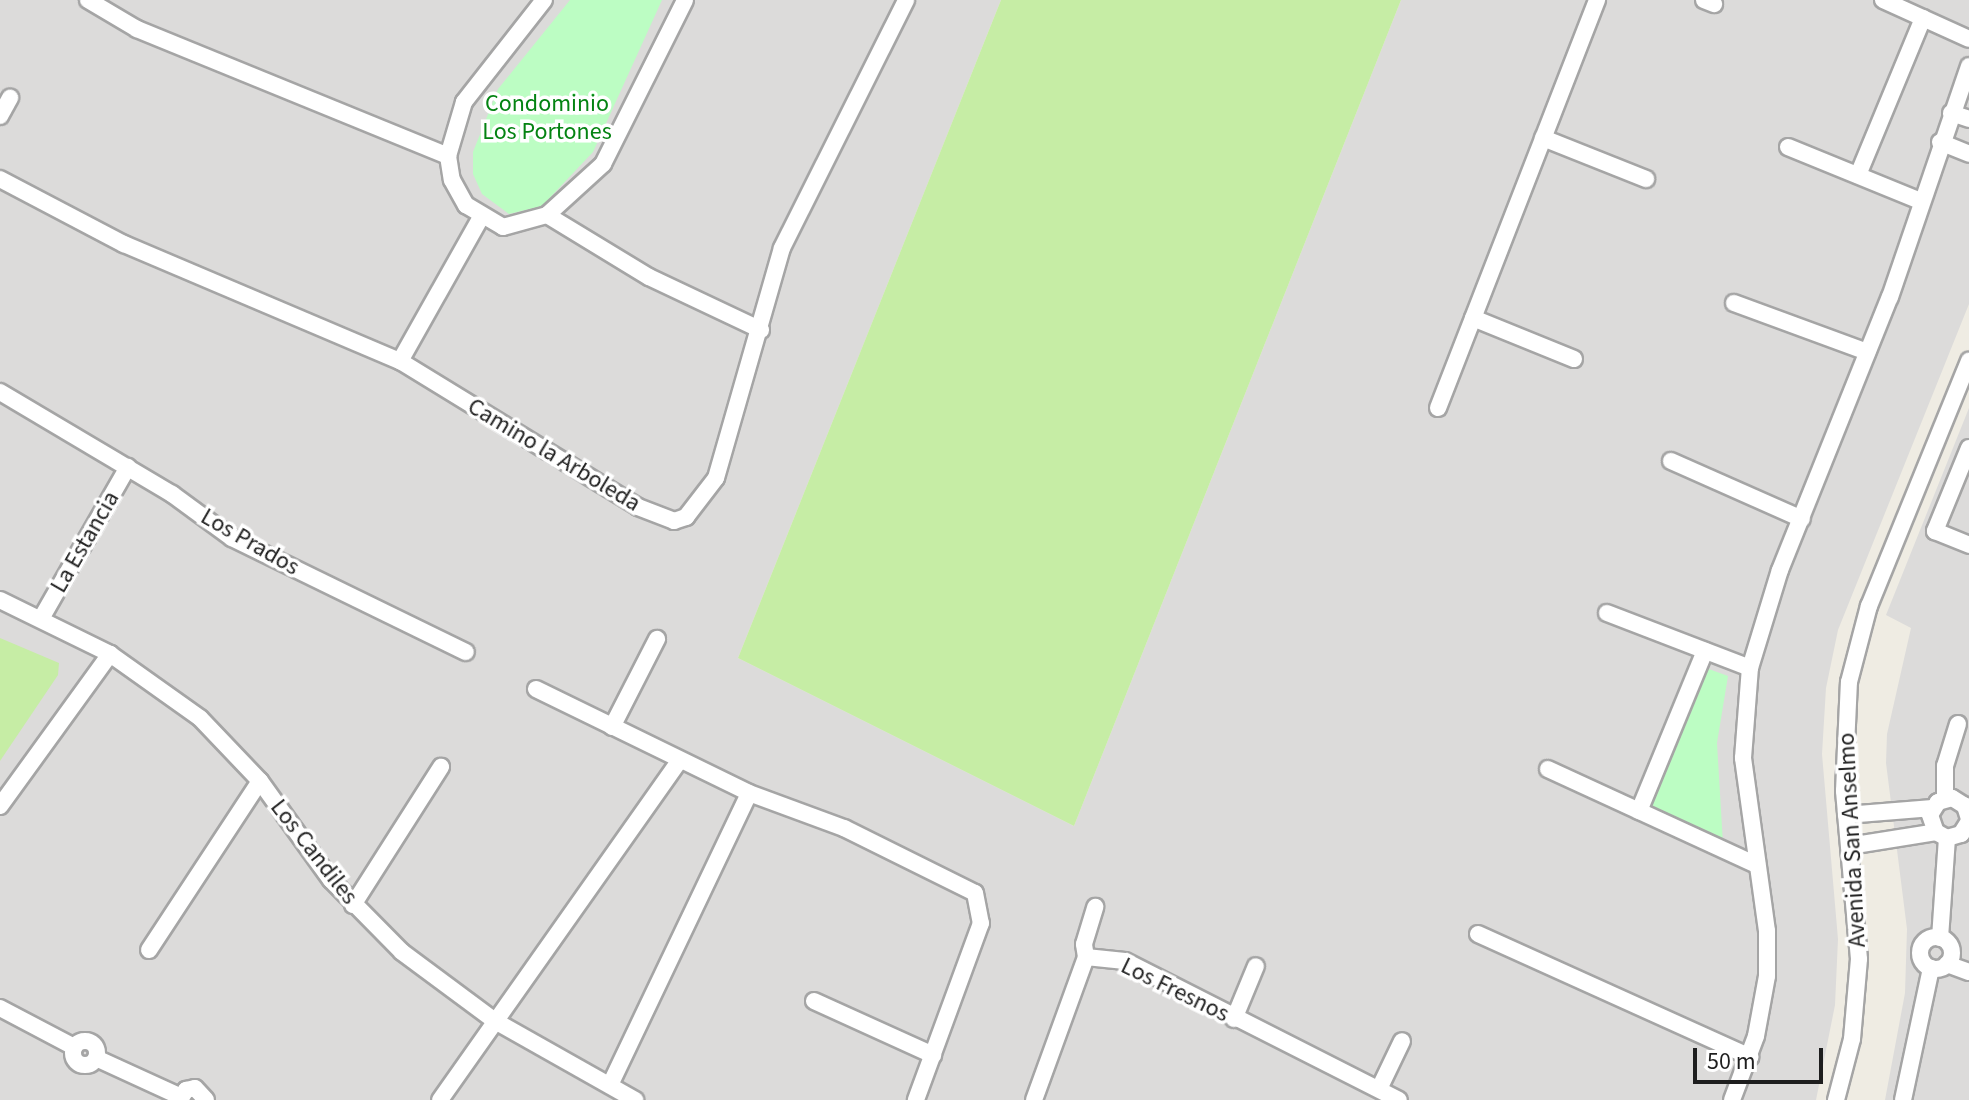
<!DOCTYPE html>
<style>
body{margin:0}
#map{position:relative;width:1969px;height:1100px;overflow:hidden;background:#efece3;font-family:"Source Sans 3",sans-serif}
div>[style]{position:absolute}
.residential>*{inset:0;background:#dcdbda}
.grass>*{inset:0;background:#c6eda5}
.park>*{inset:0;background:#bcfdc3}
.roads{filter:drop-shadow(2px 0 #a5a5a5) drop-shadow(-2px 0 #a5a5a5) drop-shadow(0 2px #a5a5a5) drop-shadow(0 -2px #a5a5a5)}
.minor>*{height:16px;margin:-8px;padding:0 8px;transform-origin:8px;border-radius:8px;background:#fff}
.minor>.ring{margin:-8px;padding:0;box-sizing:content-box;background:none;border:16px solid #fff;border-radius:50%}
span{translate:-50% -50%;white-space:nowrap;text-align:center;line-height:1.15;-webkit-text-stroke:7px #fff;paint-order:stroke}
.park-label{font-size:24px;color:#048312}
.street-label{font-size:24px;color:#1e1e1e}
.scale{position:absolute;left:1693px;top:1048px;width:130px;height:36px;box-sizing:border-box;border:4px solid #1e1e1e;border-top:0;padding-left:10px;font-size:24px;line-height:28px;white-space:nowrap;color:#1e1e1e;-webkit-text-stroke:6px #fff;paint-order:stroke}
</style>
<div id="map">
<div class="residential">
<div style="clip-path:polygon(0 0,1001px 0,738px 658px,1074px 826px,1401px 0,1969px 0,1969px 304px,1838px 630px,1826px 688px,1822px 754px,1838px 939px,1835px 1005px,1816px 1100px,0 1100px)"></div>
<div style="clip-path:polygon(1969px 408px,1969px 1100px,1885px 1100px,1905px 993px,1907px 929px,1886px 763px,1887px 734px,1911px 628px,1886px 615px)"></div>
</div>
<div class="grass">
<div style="clip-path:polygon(1001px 0,1401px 0,1074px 826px,738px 658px)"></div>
<div style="clip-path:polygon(0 638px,59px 663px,58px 675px,0 761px)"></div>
</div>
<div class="park">
<div style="clip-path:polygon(570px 0,662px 0,593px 152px,542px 206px,509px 214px,482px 194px,473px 174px,473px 152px,498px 89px)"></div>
<div style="clip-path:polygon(1706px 668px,1728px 676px,1717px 743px,1723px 844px,1651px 807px)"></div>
</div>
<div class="roads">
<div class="minor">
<div style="left:88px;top:0;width:57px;rotate:30.6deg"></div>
<div style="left:137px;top:29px;width:336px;rotate:22.2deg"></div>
<div style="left:544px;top:0;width:130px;rotate:128.1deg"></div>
<div style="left:464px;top:102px;width:56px;rotate:106.5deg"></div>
<div style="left:448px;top:156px;width:24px;rotate:81deg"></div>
<div style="left:452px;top:180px;width:29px;rotate:61deg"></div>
<div style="left:466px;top:205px;width:43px;rotate:30.7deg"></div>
<div style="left:503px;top:227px;width:46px;rotate:-15.3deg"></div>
<div style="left:547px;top:215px;width:76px;rotate:-42.3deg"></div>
<div style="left:603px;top:164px;width:183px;rotate:-63.4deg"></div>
<div style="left:1704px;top:0;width:11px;rotate:22deg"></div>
<div style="left:1883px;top:0;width:94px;rotate:24.4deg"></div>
<div style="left:1951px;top:113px;width:19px;rotate:18deg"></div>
<div style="left:0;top:116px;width:21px;rotate:-61deg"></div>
<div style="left:1543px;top:138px;width:111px;rotate:21.7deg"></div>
<div style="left:1940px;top:142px;width:31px;rotate:22deg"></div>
<div style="left:1788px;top:147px;width:143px;rotate:22.2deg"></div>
<div style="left:1858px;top:175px;width:170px;rotate:-67.5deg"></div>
<div style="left:0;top:179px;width:140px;rotate:27.7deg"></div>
<div style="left:124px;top:244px;width:300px;rotate:23deg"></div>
<div style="left:400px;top:361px;width:279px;rotate:31.5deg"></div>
<div style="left:638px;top:507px;width:39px;rotate:21deg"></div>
<div style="left:674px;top:521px;width:13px;rotate:-18deg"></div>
<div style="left:686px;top:517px;width:49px;rotate:-52.4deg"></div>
<div style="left:716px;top:478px;width:239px;rotate:-74deg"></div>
<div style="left:782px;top:248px;width:277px;rotate:-63.4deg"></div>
<div style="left:547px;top:215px;width:119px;rotate:31.3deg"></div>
<div style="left:649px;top:277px;width:124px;rotate:25.3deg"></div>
<div style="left:1734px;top:303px;width:142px;rotate:20.2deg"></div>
<div style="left:1473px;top:318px;width:109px;rotate:22.1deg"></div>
<div style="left:400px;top:361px;width:165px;rotate:-60.6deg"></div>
<div style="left:0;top:392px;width:200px;rotate:30.7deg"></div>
<div style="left:172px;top:494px;width:74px;rotate:36.3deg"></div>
<div style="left:232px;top:538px;width:260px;rotate:26deg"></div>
<div style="left:1438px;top:408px;width:438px;rotate:-68.7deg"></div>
<div style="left:1969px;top:448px;width:90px;rotate:112.3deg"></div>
<div style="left:1935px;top:531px;width:37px;rotate:22deg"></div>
<div style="left:1671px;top:461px;width:143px;rotate:23.9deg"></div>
<div style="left:0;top:600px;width:123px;rotate:26.1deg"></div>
<div style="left:110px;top:654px;width:110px;rotate:35.4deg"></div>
<div style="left:200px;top:718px;width:87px;rotate:46.4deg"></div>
<div style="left:260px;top:781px;width:122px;rotate:54.4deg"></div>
<div style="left:331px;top:880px;width:101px;rotate:45.4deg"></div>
<div style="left:402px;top:952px;width:116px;rotate:36.6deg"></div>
<div style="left:495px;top:1021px;width:161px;rotate:29.4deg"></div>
<div style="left:1607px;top:613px;width:153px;rotate:21deg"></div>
<div style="left:42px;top:617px;width:173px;rotate:-60.2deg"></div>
<div style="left:536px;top:689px;width:237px;rotate:26deg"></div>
<div style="left:749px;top:793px;width:101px;rotate:20.2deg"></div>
<div style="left:844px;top:828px;width:146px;rotate:26.4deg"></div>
<div style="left:975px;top:893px;width:31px;rotate:79deg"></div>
<div style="left:981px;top:923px;width:189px;rotate:110.2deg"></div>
<div style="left:612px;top:727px;width:99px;rotate:-62.9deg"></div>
<div style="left:1548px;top:769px;width:230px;rotate:24.7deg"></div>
<div style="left:1945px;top:799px;width:33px;rotate:-90deg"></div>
<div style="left:1945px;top:766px;width:44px;rotate:-72.8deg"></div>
<div style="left:0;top:806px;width:188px;rotate:-54.1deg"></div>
<div style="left:1639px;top:811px;width:173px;rotate:-67.6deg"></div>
<div style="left:1846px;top:815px;width:87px;rotate:-4.6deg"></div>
<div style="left:1969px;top:819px;width:14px;rotate:-107deg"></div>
<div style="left:1965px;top:806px;width:15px;rotate:-148deg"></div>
<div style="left:1952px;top:798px;width:15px;rotate:164deg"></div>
<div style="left:1938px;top:802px;width:15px;rotate:122deg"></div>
<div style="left:1930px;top:815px;width:18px;rotate:71deg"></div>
<div style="left:1936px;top:832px;width:13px;rotate:29deg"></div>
<div style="left:1947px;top:838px;width:15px;rotate:-16deg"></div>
<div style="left:1961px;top:834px;width:15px;rotate:-58deg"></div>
<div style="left:1849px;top:846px;width:88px;rotate:-9.1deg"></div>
<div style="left:353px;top:905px;width:164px;rotate:-57.5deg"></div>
<div style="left:1478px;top:934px;width:299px;rotate:24.3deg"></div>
<div class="ring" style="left:1920px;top:937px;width:16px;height:16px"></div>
<div style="left:1940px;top:938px;width:100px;rotate:-86deg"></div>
<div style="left:149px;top:950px;width:202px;rotate:-56.7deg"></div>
<div style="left:1086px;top:957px;width:13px;rotate:-99deg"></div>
<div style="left:1084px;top:944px;width:39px;rotate:-73deg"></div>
<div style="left:1947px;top:964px;width:23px;rotate:20deg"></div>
<div style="left:814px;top:1001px;width:131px;rotate:24.4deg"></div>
<div style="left:0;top:1008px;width:84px;rotate:27.8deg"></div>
<div style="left:1234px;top:1019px;width:57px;rotate:-67.5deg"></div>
<div class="ring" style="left:73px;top:1041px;width:8px;height:8px"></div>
<div style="left:96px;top:1058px;width:94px;rotate:24.6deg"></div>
<div style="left:610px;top:1085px;width:323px;rotate:-64.5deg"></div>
<div style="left:1379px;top:1089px;width:53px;rotate:-64.4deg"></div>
<div style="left:180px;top:1100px;width:12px;rotate:-59deg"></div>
<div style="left:186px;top:1090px;width:9px;rotate:-13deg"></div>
<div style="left:195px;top:1088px;width:16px;rotate:47deg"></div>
<div style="left:440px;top:1100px;width:416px;rotate:-54.8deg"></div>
<div style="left:1034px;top:1100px;width:152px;rotate:-70deg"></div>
<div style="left:1086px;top:957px;width:39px;rotate:6deg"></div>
<div style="left:1125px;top:961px;width:307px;rotate:26.9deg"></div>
<div style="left:1732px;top:1100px;width:68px;rotate:-69.4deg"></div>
<div style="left:1756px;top:1036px;width:61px;rotate:-79.6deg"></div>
<div style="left:1767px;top:976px;width:45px;rotate:-90deg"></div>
<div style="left:1767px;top:931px;width:175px;rotate:-97.9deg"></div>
<div style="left:1743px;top:758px;width:90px;rotate:-85.6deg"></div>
<div style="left:1750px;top:668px;width:102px;rotate:-73deg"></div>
<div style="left:1780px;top:570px;width:294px;rotate:-68.1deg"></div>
<div style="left:1890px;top:297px;width:244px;rotate:-71.1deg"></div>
<div style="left:1836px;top:1100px;width:63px;rotate:-75.3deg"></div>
<div style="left:1852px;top:1039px;width:80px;rotate:-85deg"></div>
<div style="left:1859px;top:959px;width:169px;rotate:-95.1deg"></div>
<div style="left:1844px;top:791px;width:109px;rotate:-87.4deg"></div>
<div style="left:1849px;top:682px;width:79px;rotate:-75.3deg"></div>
<div style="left:1869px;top:606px;width:265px;rotate:-67.8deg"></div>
<div style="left:1903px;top:1100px;width:135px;rotate:-78deg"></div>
</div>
</div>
<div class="park-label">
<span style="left:547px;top:118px">Condominio<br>Los Portones</span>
</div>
<div class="street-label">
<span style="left:554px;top:455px;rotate:31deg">Camino la Arboleda</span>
<span style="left:85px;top:542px;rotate:-60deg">La Estancia</span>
<span style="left:250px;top:542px;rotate:30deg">Los Prados</span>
<span style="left:1852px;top:840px;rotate:-93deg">Avenida San Anselmo</span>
<span style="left:314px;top:852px;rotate:52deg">Los Candiles</span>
<span style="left:1175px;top:990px;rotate:26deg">Los Fresnos</span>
</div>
<div class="scale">50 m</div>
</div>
